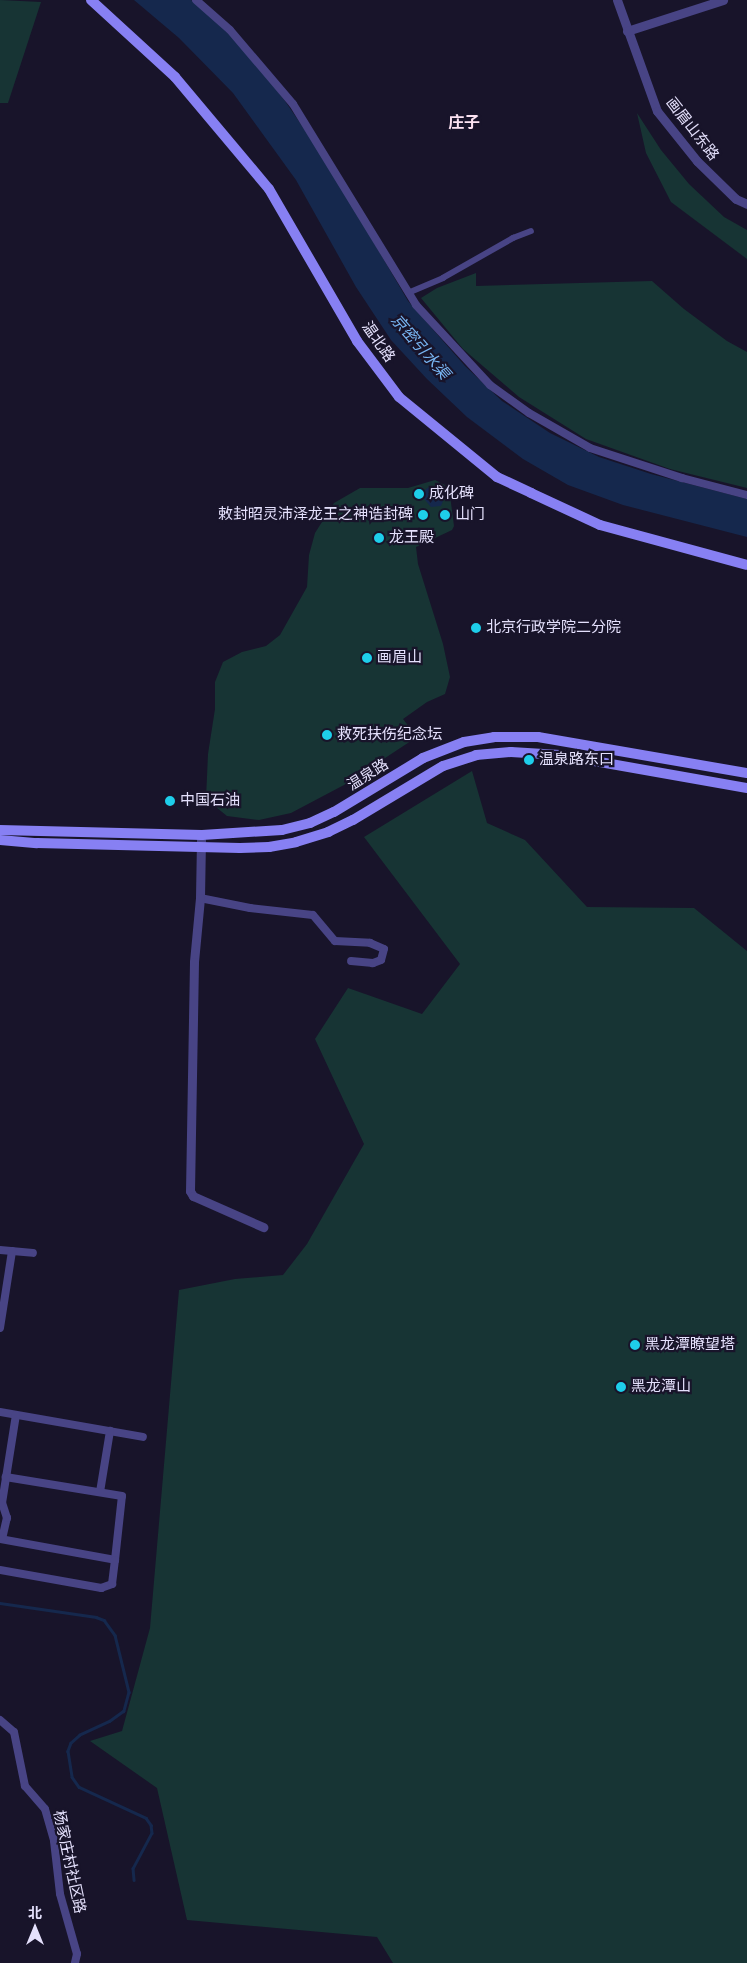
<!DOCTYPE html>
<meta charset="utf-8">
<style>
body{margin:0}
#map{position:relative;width:747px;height:1963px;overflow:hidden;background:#18142a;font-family:"DM Sans","Noto Sans SC",sans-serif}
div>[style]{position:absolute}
.green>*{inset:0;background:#173434}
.water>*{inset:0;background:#15284d}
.stream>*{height:2.5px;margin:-1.25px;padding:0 1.25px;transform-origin:1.25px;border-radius:1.25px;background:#15284d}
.pedestrian>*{height:5.5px;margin:-2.75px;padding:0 2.75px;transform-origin:2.75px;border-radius:2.75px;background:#484485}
.minor>*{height:8px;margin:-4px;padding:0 4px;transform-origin:4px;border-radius:4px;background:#484485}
.tertiary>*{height:9px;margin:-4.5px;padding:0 4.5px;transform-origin:4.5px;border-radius:4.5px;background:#484485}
.secondary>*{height:10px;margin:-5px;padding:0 5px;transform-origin:5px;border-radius:5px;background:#8780f3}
.dots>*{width:14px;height:14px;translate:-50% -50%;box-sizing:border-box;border:2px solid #18142a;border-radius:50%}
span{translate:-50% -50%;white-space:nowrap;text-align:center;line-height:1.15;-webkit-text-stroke:4.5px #18142a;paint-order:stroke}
.street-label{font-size:15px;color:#e4e0fc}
.poi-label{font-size:15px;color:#e4e0fc}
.left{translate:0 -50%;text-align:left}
.right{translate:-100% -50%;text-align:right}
.neighbourhood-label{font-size:16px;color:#fce2f2;font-weight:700}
.water-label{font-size:16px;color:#78b5f2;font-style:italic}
.north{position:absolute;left:10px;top:1903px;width:50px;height:50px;-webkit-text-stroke:4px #18142a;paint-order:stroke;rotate:0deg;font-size:14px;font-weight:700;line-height:20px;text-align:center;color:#e4e0fc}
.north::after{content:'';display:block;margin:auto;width:18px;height:22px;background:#e4e0fc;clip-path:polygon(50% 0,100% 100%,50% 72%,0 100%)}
</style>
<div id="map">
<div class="green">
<div style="clip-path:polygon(0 0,41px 2px,8px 103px,0 103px)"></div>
<div style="clip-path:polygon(637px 113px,661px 150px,689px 184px,724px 217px,747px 230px,747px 259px,671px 202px,646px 153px)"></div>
<div style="clip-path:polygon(476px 273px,476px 286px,652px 281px,684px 309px,727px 341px,747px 352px,747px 488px,670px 469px,586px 439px,519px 397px,463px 349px,421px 298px,437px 288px)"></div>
<div style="clip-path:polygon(435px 480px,445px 485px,450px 495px,454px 526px,452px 530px,416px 547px,418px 564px,443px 644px,450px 677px,445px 694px,427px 702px,403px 719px,417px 737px,344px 785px,291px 813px,259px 820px,227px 816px,206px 799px,208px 754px,215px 709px,215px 682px,223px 662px,242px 652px,266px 646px,280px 635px,307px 587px,309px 555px,315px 533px,334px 503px,360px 488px,408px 488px)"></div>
<div style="clip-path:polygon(472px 771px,487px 823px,525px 840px,587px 907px,694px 908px,747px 951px,747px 1963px,393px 1963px,377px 1937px,187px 1920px,157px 1788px,90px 1741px,122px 1731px,150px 1628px,179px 1290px,235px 1279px,283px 1275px,307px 1244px,364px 1144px,315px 1039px,348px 988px,422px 1014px,460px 964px,364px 837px)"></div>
</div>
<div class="water">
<div style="clip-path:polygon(134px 0,191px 0,210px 15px,250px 56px,285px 101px,326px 161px,408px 301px,465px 366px,502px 401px,550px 433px,599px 457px,651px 474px,747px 499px,747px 537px,623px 505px,568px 485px,523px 459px,467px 417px,427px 379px,391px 340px,356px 287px,296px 180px,233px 93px,179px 38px)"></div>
<div style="clip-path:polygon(430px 486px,440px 490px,443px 501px,441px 506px,431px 507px,420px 494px)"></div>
</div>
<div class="stream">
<div style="left:0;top:1603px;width:97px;rotate:8.3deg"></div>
<div style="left:96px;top:1617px;width:9px;rotate:21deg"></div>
<div style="left:104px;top:1620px;width:19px;rotate:54deg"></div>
<div style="left:115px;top:1635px;width:59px;rotate:76.2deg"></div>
<div style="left:129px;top:1692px;width:20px;rotate:105deg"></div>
<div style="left:124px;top:1711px;width:17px;rotate:144deg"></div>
<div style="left:110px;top:1721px;width:33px;rotate:155deg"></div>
<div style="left:80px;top:1735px;width:12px;rotate:138deg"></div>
<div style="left:71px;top:1743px;width:9px;rotate:111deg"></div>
<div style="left:68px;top:1751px;width:26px;rotate:81deg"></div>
<div style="left:72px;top:1777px;width:12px;rotate:55deg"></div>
<div style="left:79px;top:1787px;width:74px;rotate:24.8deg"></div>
<div style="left:146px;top:1818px;width:9px;rotate:54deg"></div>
<div style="left:151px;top:1825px;width:8px;rotate:83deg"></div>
<div style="left:152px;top:1833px;width:40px;rotate:118deg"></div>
<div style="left:133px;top:1868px;width:12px;rotate:85deg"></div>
</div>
<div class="pedestrian">
<div style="left:408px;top:293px;width:38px;rotate:-23deg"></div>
<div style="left:443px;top:278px;width:81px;rotate:-29.7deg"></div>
<div style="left:513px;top:238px;width:19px;rotate:-21deg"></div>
</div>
<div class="minor">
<div style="left:196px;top:0;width:45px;rotate:41.4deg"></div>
<div style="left:230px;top:30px;width:97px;rotate:49.6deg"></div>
<div style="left:293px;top:104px;width:236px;rotate:58.5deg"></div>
<div style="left:416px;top:305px;width:109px;rotate:47.2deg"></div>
<div style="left:490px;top:385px;width:48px;rotate:35.7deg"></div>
<div style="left:529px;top:413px;width:70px;rotate:29.8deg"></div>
<div style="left:590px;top:448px;width:97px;rotate:18.1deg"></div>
<div style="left:682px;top:478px;width:67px;rotate:14.7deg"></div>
<div style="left:200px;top:898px;width:51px;rotate:11.3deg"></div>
<div style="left:250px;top:908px;width:63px;rotate:6.3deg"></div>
<div style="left:313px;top:915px;width:34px;rotate:50deg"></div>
<div style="left:335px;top:941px;width:35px;rotate:3deg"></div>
<div style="left:370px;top:943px;width:15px;rotate:23deg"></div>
<div style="left:384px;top:949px;width:11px;rotate:105deg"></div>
<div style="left:381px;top:960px;width:9px;rotate:159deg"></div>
<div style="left:373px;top:963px;width:22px;rotate:-175deg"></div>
<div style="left:0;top:1250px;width:33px;rotate:5deg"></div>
<div style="left:0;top:1328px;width:78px;rotate:-81.1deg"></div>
<div style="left:0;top:1412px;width:145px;rotate:9.9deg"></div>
<div style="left:100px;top:1492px;width:62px;rotate:-80.7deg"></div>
<div style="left:0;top:1539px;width:117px;rotate:10.3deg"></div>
<div style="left:115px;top:1560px;width:64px;rotate:-83.8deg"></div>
<div style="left:122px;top:1496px;width:118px;rotate:-170.7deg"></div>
<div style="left:2px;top:1539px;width:22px;rotate:-77deg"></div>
<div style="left:7px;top:1518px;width:16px;rotate:-108deg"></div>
<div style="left:2px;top:1503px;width:89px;rotate:-81deg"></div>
<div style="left:0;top:1570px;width:103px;rotate:10.1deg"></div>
<div style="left:101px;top:1588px;width:12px;rotate:-20deg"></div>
<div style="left:112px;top:1584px;width:24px;rotate:-83deg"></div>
<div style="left:0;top:1720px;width:18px;rotate:41deg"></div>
<div style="left:14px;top:1732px;width:55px;rotate:78.5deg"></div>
<div style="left:25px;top:1786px;width:30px;rotate:49deg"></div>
<div style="left:45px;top:1809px;width:33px;rotate:74deg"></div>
<div style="left:54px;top:1841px;width:53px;rotate:83.5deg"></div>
<div style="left:60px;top:1894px;width:62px;rotate:74.2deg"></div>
<div style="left:77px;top:1954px;width:9px;rotate:103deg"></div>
</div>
<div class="tertiary">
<div style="left:617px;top:0;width:118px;rotate:70.2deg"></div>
<div style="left:657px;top:111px;width:64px;rotate:51.3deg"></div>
<div style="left:697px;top:161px;width:54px;rotate:44.3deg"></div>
<div style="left:736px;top:199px;width:12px;rotate:24deg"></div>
<div style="left:627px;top:31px;width:101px;rotate:-17.9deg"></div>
<div style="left:201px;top:840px;width:58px;rotate:91deg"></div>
<div style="left:200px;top:898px;width:64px;rotate:95.4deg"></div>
<div style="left:194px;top:962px;width:229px;rotate:91deg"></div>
<div style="left:190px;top:1191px;width:6px;rotate:59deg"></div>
<div style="left:193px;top:1196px;width:77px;rotate:23.9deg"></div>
</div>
<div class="secondary">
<div style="left:91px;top:0;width:114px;rotate:42.5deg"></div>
<div style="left:175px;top:77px;width:146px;rotate:50deg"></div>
<div style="left:269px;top:189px;width:176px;rotate:59.9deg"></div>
<div style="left:357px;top:341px;width:70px;rotate:53.1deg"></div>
<div style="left:399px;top:397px;width:127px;rotate:39.2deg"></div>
<div style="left:497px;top:477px;width:38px;rotate:25deg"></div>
<div style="left:531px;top:493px;width:76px;rotate:24.9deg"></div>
<div style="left:600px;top:525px;width:152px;rotate:15.2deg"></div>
<div style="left:0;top:830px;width:202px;rotate:1.4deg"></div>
<div style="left:202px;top:835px;width:80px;rotate:-3.6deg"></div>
<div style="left:282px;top:830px;width:29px;rotate:-14deg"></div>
<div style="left:310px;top:823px;width:26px;rotate:-25deg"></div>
<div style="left:334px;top:812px;width:104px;rotate:-31.2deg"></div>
<div style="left:423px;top:758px;width:44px;rotate:-21.3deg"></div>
<div style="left:464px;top:742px;width:30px;rotate:-9deg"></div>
<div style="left:494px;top:737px;width:44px"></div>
<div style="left:538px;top:737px;width:212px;rotate:9.8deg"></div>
<div style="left:0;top:840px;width:37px;rotate:5deg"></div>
<div style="left:37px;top:843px;width:203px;rotate:1.4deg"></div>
<div style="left:240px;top:848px;width:29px;rotate:-2deg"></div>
<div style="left:269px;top:847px;width:27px;rotate:-10deg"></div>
<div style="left:296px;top:842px;width:34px;rotate:-17deg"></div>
<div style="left:328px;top:832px;width:28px;rotate:-26deg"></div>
<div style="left:353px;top:820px;width:105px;rotate:-31deg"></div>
<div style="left:443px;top:766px;width:35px;rotate:-18deg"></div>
<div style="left:476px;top:755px;width:35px;rotate:-5deg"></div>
<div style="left:511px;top:752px;width:49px;rotate:3.5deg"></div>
<div style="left:560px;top:755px;width:190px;rotate:10deg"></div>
</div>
<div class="dots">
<div style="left:419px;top:494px;background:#1eceea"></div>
<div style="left:423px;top:515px;background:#1eceea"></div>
<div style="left:445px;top:515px;background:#1eceea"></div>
<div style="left:379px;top:538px;background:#1eceea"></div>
<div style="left:476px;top:628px;background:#1eceea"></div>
<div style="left:367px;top:658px;background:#1eceea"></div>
<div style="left:327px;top:735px;background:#1eceea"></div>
<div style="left:529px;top:760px;background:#1eceea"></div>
<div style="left:170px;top:801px;background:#1eceea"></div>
<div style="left:635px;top:1345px;background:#1eceea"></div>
<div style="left:621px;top:1387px;background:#1eceea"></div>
</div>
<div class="street-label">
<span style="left:692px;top:129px;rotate:52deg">画眉山东路</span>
<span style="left:378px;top:342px;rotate:55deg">温北路</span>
<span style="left:368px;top:775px;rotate:-32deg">温泉路</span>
<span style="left:69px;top:1862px;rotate:78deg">杨家庄村社区路</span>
</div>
<div class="poi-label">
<span class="left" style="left:429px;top:494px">成化碑</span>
<span class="right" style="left:413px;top:515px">敕封昭灵沛泽龙王之神诰封碑</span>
<span class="left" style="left:455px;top:515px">山门</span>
<span class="left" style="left:389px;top:538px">龙王殿</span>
<span class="left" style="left:486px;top:628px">北京行政学院二分院</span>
<span class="left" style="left:377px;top:658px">画眉山</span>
<span class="left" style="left:337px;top:735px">救死扶伤纪念坛</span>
<span class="left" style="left:539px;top:760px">温泉路东口</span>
<span class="left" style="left:180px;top:801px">中国石油</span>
<span class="left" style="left:645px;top:1345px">黑龙潭瞭望塔</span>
<span class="left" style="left:631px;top:1387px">黑龙潭山</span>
</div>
<div class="neighbourhood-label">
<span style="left:464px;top:123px">庄子</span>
</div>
<div class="water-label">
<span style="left:420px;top:347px;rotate:49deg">京密引水渠</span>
</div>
<div class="north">北</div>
</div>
